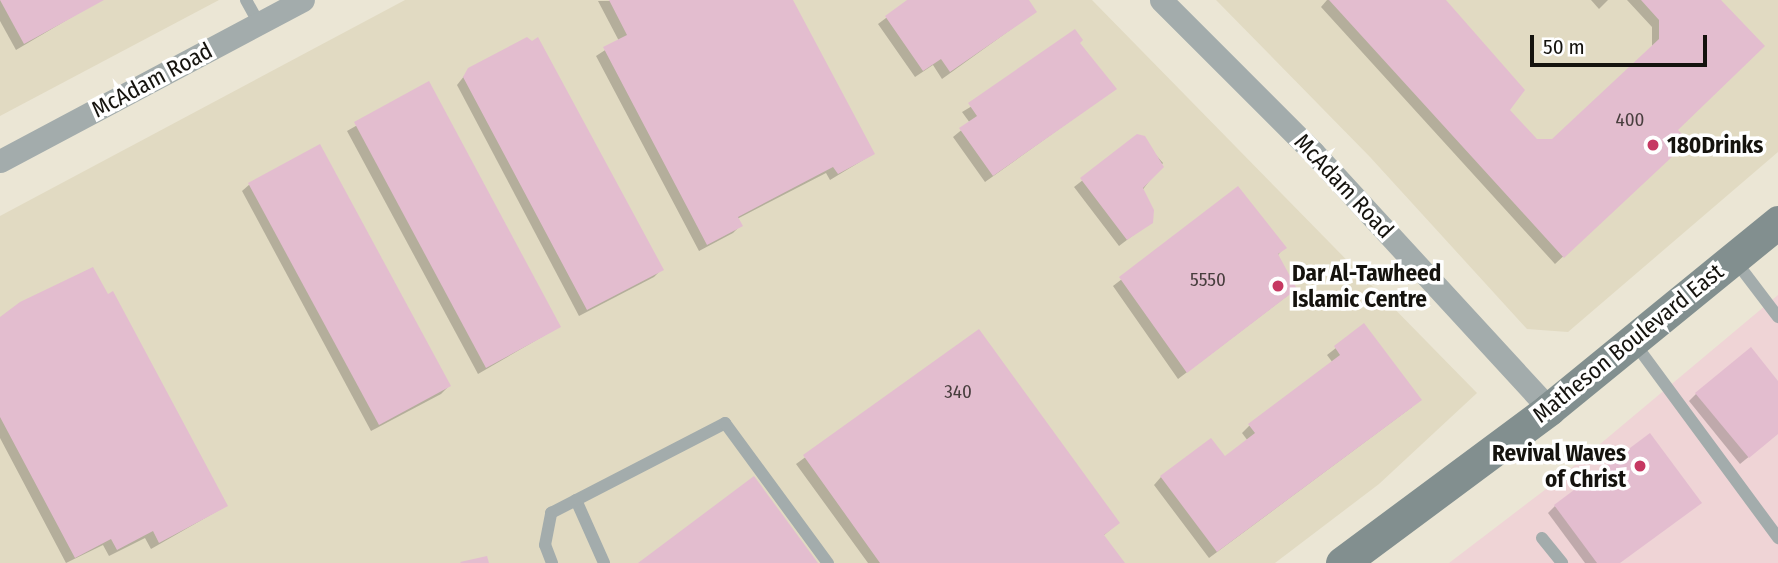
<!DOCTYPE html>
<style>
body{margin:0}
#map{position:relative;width:1778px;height:563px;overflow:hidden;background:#ebe6d5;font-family:"Fira Sans Condensed",sans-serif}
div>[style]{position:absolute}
.commercial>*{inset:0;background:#efd4d6}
.built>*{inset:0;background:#e1dac2}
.shadow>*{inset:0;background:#0003}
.building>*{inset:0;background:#e3bdcf}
.lane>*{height:12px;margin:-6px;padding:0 6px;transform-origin:6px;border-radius:6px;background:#a3acac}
.street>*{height:23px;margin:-11.5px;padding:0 11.5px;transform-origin:11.5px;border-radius:11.5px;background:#a3acac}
.secondary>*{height:33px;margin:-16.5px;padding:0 16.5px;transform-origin:16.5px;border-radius:16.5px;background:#828f8f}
.dots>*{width:19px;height:19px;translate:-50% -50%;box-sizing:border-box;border:4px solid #fff;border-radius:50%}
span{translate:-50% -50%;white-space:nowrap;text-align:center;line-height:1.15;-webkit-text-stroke:7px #fff;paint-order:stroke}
.number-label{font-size:19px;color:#483e3e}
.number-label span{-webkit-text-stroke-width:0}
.street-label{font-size:23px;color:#15130e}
.poi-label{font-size:23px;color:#15130e;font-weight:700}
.left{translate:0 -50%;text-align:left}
.right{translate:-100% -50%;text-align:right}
.scale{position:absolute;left:1530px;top:35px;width:177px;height:32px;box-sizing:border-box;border:4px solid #15130e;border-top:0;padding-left:9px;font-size:21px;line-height:24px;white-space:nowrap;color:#15130e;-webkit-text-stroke:5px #fff;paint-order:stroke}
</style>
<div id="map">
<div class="commercial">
<div style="clip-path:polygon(1778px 295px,1778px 563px,1449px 563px,1550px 486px)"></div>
</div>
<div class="built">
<div style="clip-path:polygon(0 0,219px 0,0 116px)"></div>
<div style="clip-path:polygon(405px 0,1092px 0,1477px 393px,1379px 484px,1275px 563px,0 563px,0 216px)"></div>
<div style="clip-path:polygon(1216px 0,1778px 0,1778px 152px,1568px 332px,1527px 329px,1370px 157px)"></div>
</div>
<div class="shadow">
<div style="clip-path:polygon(0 0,98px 0,99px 1px,16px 50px,0 21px)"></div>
<div style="clip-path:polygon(792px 0,873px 154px,830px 180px,826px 173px,737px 219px,741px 225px,733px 233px,699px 251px,596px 56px,619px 41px,598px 1px)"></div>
<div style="clip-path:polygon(910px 0,1027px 0,1035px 12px,942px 79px,933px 65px,915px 77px,878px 24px)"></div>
<div style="clip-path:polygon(1327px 0,1443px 0,1508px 111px,1536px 141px,1552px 141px,1652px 48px,1652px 27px,1627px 0,1719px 0,1675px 130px,1687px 141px,1555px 264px,1321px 7px)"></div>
<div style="clip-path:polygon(1591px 0,1608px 0,1599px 9px)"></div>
<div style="clip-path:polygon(1078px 43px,1115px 89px,985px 182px,953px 137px,970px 123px,962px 112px)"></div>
<div style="clip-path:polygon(469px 70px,662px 269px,654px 277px,579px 316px,457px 85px)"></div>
<div style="clip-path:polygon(429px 84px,559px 327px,478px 374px,347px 131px)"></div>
<div style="clip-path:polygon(1139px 136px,1163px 163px,1141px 192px,1144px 227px,1119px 246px,1074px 187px)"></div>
<div style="clip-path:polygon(250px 184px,449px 386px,441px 394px,371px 431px,242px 191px)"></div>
<div style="clip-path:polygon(1238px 189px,1284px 248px,1277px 256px,1287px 296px,1178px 379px,1113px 286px)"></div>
<div style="clip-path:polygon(0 319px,226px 506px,151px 549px,145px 538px,109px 556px,103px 545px,66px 563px,0 438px)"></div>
<div style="clip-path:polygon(1364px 326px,1412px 407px,1209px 558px,1154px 485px,1161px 477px,1224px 459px,1248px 441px,1242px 433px,1249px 426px,1333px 363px,1327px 355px)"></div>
<div style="clip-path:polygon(979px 331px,1118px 523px,1103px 536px,1123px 563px,868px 563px,796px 464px)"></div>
<div style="clip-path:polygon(1778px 383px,1778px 433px,1740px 464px,1689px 401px,1696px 394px)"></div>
<div style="clip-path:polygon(1555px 506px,1620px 563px,1585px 563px,1548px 513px)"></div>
</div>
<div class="building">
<div style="clip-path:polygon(0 0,104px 0,24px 44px)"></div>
<div style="clip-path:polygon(609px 0,793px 0,875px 154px,838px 174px,833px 167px,738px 217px,743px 226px,707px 245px,603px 47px,627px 35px)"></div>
<div style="clip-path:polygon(907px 0,1029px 0,1037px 12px,950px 72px,941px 59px,923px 71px,885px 16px)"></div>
<div style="clip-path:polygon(1329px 0,1446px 0,1525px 90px,1510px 110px,1537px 139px,1552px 139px,1659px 39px,1659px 20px,1641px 0,1721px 0,1765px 46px,1678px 130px,1689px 141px,1564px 258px)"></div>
<div style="clip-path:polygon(1075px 29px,1083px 40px,1080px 43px,1117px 89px,993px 176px,959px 128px,977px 116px,968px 103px)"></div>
<div style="clip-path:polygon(527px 37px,532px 41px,538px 37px,664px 270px,587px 310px,463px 77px,468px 68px)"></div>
<div style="clip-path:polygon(429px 81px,561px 327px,486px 368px,354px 122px)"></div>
<div style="clip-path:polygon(1137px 134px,1145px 136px,1164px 167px,1143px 188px,1154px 210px,1153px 223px,1127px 240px,1080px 178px)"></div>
<div style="clip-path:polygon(320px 144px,451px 386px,379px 425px,248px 183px)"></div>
<div style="clip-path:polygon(1238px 186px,1287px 248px,1278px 254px,1297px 289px,1187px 373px,1119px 277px)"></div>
<div style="clip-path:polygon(93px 267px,108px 294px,113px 291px,228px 506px,159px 543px,153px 531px,117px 550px,111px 539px,75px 558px,0 417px,0 317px,20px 302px)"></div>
<div style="clip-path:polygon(1364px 323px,1422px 400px,1217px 552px,1160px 476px,1211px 438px,1225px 456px,1255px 433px,1248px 424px,1340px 355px,1334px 346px)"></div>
<div style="clip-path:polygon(979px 329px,1120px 523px,1104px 535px,1125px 563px,880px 563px,803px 455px)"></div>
<div style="clip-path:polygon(1751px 347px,1778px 381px,1778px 434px,1749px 458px,1695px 393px)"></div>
<div style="clip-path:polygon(1650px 433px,1702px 503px,1620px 563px,1597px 563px,1554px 505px)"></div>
<div style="clip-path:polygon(754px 476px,818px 563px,638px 563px)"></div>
<div style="clip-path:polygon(487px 556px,489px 563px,461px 563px,460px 562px)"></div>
</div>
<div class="lane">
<div style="left:246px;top:0;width:26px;rotate:61deg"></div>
<div style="left:1734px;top:259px;width:73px;rotate:52.8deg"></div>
<div style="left:1633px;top:341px;width:245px;rotate:53.6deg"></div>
<div style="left:576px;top:500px;width:69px;rotate:66deg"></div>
<div style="left:1542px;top:538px;width:32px;rotate:51deg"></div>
<div style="left:552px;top:563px;width:19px;rotate:-111deg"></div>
<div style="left:545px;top:545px;width:33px;rotate:-79deg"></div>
<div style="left:551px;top:513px;width:196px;rotate:-27.3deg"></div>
<div style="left:725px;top:423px;width:174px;rotate:53.7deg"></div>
</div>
<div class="street">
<div style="left:1161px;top:0;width:215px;rotate:45deg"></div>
<div style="left:1313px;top:152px;width:349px;rotate:47.4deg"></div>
<div style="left:0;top:161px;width:343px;rotate:-28deg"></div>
</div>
<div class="secondary">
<div style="left:1342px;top:563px;width:258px;rotate:-36.6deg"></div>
<div style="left:1549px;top:409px;width:296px;rotate:-39.2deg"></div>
</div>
<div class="dots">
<div style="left:1653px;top:145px;background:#c63862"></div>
<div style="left:1278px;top:286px;background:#c63862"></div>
<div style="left:1640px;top:466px;background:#c63862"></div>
</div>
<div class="number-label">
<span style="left:1630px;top:120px">400</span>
<span style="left:1208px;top:280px">5550</span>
<span style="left:958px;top:392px">340</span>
</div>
<div class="street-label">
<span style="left:152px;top:80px;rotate:-28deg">McAdam Road</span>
<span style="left:1344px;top:186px;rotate:47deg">McAdam Road</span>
<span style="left:1628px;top:343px;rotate:-39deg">Matheson Boulevard East</span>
</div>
<div class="poi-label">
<span class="left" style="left:1667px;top:145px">180Drinks</span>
<span class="left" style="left:1292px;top:286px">Dar Al-Tawheed<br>Islamic Centre</span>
<span class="right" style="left:1626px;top:466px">Revival Waves<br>of Christ</span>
</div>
<div class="scale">50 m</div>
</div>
